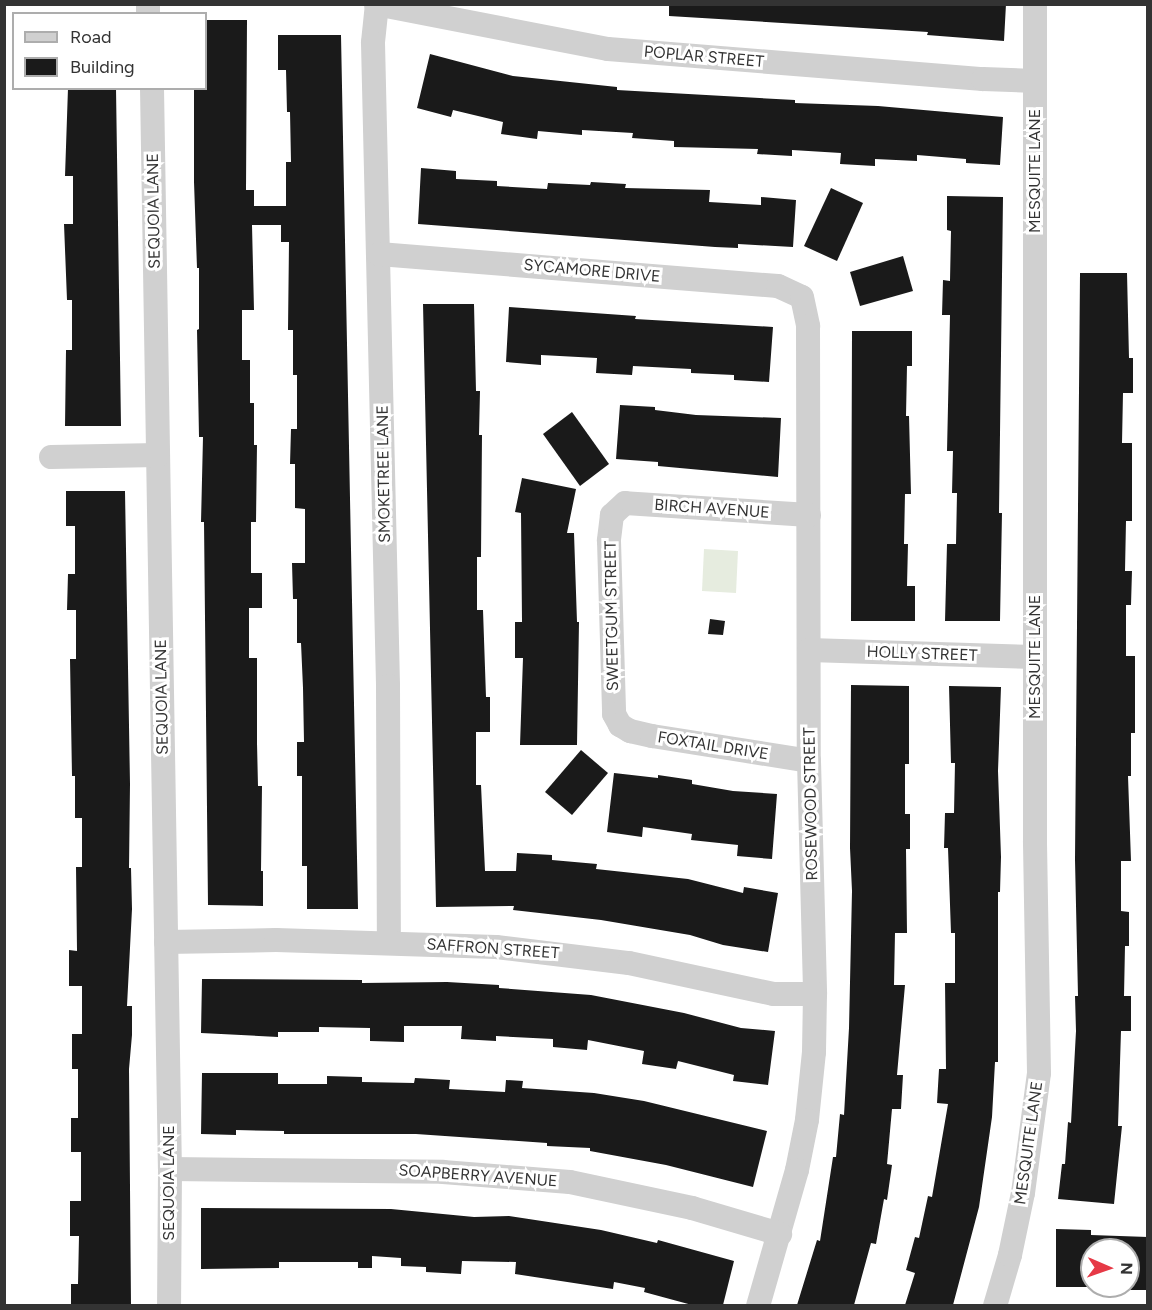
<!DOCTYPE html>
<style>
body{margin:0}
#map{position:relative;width:1152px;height:1310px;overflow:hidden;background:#fff;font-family:Figtree,sans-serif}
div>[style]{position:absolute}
.green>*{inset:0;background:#e6ecdf}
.building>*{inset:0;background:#1a1a1a}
.minor>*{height:24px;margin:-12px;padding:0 12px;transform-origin:12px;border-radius:12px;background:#d0d0d0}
span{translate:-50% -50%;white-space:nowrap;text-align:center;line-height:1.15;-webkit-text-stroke:6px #fff;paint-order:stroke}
.street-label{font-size:16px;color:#333}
.frame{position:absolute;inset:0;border:6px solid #333;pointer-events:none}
.legend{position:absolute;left:12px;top:12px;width:195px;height:78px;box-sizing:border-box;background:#fff;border:2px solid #adadad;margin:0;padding:8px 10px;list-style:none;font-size:18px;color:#333}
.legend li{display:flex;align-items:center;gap:12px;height:30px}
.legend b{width:30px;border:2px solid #adadad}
.north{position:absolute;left:1080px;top:1238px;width:60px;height:60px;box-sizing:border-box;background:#fff;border:2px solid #adadad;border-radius:50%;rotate:92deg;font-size:16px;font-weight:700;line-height:24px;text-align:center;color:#333}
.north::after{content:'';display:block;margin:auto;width:21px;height:27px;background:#e63946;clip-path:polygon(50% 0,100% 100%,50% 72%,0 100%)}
</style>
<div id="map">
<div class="green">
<div style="clip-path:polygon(704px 549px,738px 551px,736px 593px,702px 591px)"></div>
</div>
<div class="building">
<div style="clip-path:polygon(669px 4px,1006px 4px,1004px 41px,927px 35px,928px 32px,669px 16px)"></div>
<div style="clip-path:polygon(206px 20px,247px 20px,246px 190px,254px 190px,254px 206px,286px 206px,286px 162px,291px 162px,290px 112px,287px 112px,286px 70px,278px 70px,278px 35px,341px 35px,358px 909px,307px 909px,307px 866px,302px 866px,302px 776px,297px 776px,297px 742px,304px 742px,303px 688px,301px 643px,297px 643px,297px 599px,293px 599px,292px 563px,305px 563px,305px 509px,295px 508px,295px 464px,290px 464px,291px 429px,297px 429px,297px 375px,293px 375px,293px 330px,288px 330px,289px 242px,281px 242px,281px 225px,252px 225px,254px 310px,242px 310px,242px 360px,250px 360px,250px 403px,254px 403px,254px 445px,257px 445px,256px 522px,251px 522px,251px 573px,262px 573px,262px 608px,249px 608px,249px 658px,257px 658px,257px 743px,258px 786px,262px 786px,261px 871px,263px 871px,263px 906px,208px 905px,204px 522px,201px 522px,203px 437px,199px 437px,197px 330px,199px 329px,199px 268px,197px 268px,194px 182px,194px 88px,206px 88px)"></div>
<div style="clip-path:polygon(430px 54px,513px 76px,617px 87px,617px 90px,795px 100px,795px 103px,878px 106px,1003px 117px,1000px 165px,966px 163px,966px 159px,917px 155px,917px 161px,875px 159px,875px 166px,840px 164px,841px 153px,792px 150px,792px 156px,757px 154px,758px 149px,674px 147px,674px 141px,632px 138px,633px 133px,582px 130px,582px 135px,538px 131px,537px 139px,501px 134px,503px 122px,453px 110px,451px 117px,417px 108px)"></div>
<div style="clip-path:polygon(68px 88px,116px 88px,121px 426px,65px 426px,66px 350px,72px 350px,72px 300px,67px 300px,64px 224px,73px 224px,73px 176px,65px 176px)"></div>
<div style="clip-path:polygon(421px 168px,456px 171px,456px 179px,497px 181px,497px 186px,547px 189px,548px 183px,590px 185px,591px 182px,626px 184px,625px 188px,710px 190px,709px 202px,761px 205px,761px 197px,796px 200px,793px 247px,738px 244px,738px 248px,715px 247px,418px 224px)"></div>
<div style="clip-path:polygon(831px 188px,863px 203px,837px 261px,804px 246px)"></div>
<div style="clip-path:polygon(947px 196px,1003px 197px,999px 513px,1002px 513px,1000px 621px,945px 621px,947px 544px,956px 544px,957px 493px,952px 493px,953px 451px,947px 451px,950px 315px,942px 315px,943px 280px,950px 281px,951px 231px,947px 230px)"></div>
<div style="clip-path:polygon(903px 256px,913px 291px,860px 306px,850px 272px)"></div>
<div style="clip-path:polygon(1080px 273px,1127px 273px,1129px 358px,1133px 358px,1133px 393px,1123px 393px,1122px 443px,1132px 443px,1132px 521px,1126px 521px,1125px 571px,1132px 571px,1131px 605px,1126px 605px,1126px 656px,1135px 656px,1135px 733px,1131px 733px,1131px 776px,1128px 776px,1131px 861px,1121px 861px,1121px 911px,1129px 912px,1129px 946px,1125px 946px,1124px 996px,1131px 996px,1131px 1031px,1121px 1031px,1118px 1126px,1122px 1126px,1114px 1204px,1058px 1199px,1062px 1164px,1065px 1164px,1068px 1122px,1071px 1123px,1076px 1031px,1075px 996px,1078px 996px,1075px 860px)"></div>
<div style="clip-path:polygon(423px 304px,474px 304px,476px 391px,480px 391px,479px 435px,482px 435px,481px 557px,477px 557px,477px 610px,483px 610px,486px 697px,490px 697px,490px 732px,476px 732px,476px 785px,481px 785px,485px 871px,516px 871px,517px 853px,552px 855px,552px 860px,597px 864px,596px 869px,688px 879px,743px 893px,744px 887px,778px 893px,768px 952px,723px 945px,690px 935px,601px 920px,513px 910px,514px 906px,436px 907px)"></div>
<div style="clip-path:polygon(509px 307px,636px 316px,635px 319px,773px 327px,769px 382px,734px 380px,734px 375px,691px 373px,691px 369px,633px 366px,632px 375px,596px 373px,597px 358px,541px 355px,541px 365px,506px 362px)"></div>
<div style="clip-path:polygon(852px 331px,912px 331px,912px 366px,907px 366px,906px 416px,909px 416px,911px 494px,905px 494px,904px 544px,908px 544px,907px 586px,915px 586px,915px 621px,851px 621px)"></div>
<div style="clip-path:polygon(620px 405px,655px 407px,655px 410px,696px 415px,781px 418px,778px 477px,658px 466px,658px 462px,616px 459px)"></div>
<div style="clip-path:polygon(572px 412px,609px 464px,580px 486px,543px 434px)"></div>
<div style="clip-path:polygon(522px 478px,576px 489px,567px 533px,574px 533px,577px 622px,579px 622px,577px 745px,520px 745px,523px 658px,515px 658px,515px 622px,522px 622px,521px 513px,515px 512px)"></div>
<div style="clip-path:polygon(66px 491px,125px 491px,130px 784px,129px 868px,131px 868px,132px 909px,127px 1006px,132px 1006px,132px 1035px,129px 1069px,131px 1305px,71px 1305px,71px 1284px,78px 1284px,79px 1236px,70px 1236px,70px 1201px,81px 1201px,81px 1152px,71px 1152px,71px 1118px,78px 1118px,78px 1069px,72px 1069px,72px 1034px,82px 1034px,82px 986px,69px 986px,69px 950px,77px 951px,76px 867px,82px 867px,82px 818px,75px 818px,75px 776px,72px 776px,70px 659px,76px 659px,76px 610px,67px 610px,68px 574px,75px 574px,75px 526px,66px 526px)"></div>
<div style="clip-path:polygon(710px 619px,725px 621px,723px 635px,708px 634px)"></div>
<div style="clip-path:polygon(851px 685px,909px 686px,909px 764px,905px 764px,905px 814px,910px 814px,910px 849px,906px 849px,907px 933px,895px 933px,894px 985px,905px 985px,897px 1075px,903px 1075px,901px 1109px,892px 1109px,887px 1164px,892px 1165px,887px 1200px,884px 1199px,876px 1244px,871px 1243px,854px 1305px,797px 1305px,817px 1240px,820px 1241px,833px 1157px,836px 1157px,840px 1114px,844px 1115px,849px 1028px,852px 891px,850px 848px)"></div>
<div style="clip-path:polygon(949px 686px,1001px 687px,998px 771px,1001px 857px,1000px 892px,998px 892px,998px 1062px,995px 1062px,992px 1117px,979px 1207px,953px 1305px,905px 1305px,915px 1273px,906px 1270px,915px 1237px,919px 1238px,928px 1196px,932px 1197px,948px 1104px,937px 1103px,939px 1069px,946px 1069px,945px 983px,955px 983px,955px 933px,951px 933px,948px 848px,944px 848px,945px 813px,954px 813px,955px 763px,951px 763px)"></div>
<div style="clip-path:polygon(581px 750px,608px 773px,572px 815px,545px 792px)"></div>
<div style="clip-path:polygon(614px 773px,658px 778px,658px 775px,692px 780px,692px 784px,733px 791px,777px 794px,772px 859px,737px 856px,738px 845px,691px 840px,692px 834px,643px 827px,642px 837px,607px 832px)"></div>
<div style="clip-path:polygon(202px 979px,362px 980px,362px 983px,447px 982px,499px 985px,499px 988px,591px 995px,684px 1013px,741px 1028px,775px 1031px,768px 1085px,733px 1081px,734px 1075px,678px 1061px,676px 1069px,642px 1064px,644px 1051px,588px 1040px,587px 1050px,553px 1047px,553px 1039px,496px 1036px,496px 1041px,461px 1039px,462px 1026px,404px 1026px,404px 1042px,370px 1041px,370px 1028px,319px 1027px,319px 1032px,278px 1032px,278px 1037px,201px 1033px)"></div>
<div style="clip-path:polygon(202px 1073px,278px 1073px,278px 1084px,327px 1084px,327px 1076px,362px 1077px,362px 1082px,414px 1083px,415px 1078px,450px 1080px,449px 1089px,505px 1092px,506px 1080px,523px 1081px,522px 1088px,594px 1093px,644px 1101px,767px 1131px,753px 1187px,666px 1165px,590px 1151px,590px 1148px,547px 1146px,547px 1143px,416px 1134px,284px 1134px,284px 1131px,236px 1130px,236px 1135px,201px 1134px)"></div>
<div style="clip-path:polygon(201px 1208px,391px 1209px,474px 1217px,509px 1216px,601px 1230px,657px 1243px,658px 1240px,734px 1261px,723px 1305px,692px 1305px,644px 1292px,645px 1288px,614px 1282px,613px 1289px,515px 1274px,516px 1262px,462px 1261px,461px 1274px,426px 1272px,426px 1267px,401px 1266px,401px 1258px,372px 1256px,372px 1268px,358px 1268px,358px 1262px,279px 1262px,279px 1268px,201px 1269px)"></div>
<div style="clip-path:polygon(1056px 1229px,1091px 1230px,1091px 1235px,1148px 1237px,1148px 1290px,1128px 1290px,1128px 1250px,1091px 1250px,1091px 1287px,1056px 1287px)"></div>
</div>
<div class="minor">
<div style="left:376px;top:4px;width:236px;rotate:11deg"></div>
<div style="left:608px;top:49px;width:376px;rotate:4.6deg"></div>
<div style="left:983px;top:79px;width:52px;rotate:2.2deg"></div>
<div style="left:377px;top:4px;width:39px;rotate:96deg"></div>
<div style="left:373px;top:43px;width:643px;rotate:88.66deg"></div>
<div style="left:388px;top:686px;width:257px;rotate:89.8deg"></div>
<div style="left:148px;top:14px;width:10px;rotate:-90deg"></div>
<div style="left:152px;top:88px;width:1081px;rotate:89.05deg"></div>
<div style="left:170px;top:1169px;width:137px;rotate:90.4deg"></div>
<div style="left:379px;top:254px;width:400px;rotate:4.6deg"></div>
<div style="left:778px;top:286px;width:26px;rotate:25deg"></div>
<div style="left:802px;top:297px;width:30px;rotate:78deg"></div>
<div style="left:808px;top:326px;width:435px;rotate:89.9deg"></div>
<div style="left:809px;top:761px;width:233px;rotate:88.5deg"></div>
<div style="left:815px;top:994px;width:58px;rotate:91deg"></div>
<div style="left:814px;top:1052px;width:68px;rotate:95.9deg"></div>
<div style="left:807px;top:1120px;width:51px;rotate:101.3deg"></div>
<div style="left:797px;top:1170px;width:141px;rotate:106deg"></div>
<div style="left:51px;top:457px;width:107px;rotate:-1.1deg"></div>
<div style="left:809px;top:515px;width:184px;rotate:-176.3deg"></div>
<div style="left:625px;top:503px;width:18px;rotate:137deg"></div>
<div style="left:612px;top:515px;width:26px;rotate:97deg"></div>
<div style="left:609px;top:541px;width:173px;rotate:88.3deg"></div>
<div style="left:614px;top:714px;width:13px;rotate:61deg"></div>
<div style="left:620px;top:725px;width:12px;rotate:31deg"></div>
<div style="left:630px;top:731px;width:23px;rotate:13deg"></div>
<div style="left:652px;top:736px;width:159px;rotate:9deg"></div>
<div style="left:809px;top:650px;width:226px;rotate:1.8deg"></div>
<div style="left:166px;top:942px;width:110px;rotate:-1deg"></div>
<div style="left:276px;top:940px;width:220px;rotate:1.8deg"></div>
<div style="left:496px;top:947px;width:134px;rotate:6.9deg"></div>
<div style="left:629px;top:963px;width:148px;rotate:12.1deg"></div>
<div style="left:774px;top:994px;width:41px"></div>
<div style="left:170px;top:1169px;width:273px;rotate:0.6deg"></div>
<div style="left:443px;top:1172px;width:127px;rotate:4.5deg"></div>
<div style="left:570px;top:1182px;width:125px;rotate:12deg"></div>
<div style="left:692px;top:1208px;width:92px;rotate:16.5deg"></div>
<div style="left:995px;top:1306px;width:53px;rotate:-73.6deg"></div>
<div style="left:1010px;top:1255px;width:63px;rotate:-78.2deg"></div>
<div style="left:1023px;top:1193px;width:121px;rotate:-82.4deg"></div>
<div style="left:1039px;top:1073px;width:232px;rotate:-91deg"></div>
<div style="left:1035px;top:841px;width:837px;rotate:-90deg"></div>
</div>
<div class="street-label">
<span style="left:704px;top:57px;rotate:5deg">POPLAR STREET</span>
<span style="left:1035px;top:171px;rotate:-90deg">MESQUITE LANE</span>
<span style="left:154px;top:211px;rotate:-91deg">SEQUOIA LANE</span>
<span style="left:592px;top:271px;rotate:5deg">SYCAMORE DRIVE</span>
<span style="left:384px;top:474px;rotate:-91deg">SMOKETREE LANE</span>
<span style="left:712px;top:509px;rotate:4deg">BIRCH AVENUE</span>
<span style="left:612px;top:616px;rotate:-91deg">SWEETGUM STREET</span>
<span style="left:922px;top:654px;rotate:2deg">HOLLY STREET</span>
<span style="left:1035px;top:657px;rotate:-90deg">MESQUITE LANE</span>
<span style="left:162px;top:697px;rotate:-91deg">SEQUOIA LANE</span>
<span style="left:713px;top:746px;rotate:9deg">FOXTAIL DRIVE</span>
<span style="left:811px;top:804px;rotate:-91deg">ROSEWOOD STREET</span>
<span style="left:493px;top:949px;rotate:4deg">SAFFRON STREET</span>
<span style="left:1029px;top:1143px;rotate:-82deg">MESQUITE LANE</span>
<span style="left:478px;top:1176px;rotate:4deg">SOAPBERRY AVENUE</span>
<span style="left:169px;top:1183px;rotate:-90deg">SEQUOIA LANE</span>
</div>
<div class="frame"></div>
<ul class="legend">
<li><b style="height:8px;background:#d0d0d0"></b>Road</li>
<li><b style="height:16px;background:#1a1a1a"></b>Building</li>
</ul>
<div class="north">N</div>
</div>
